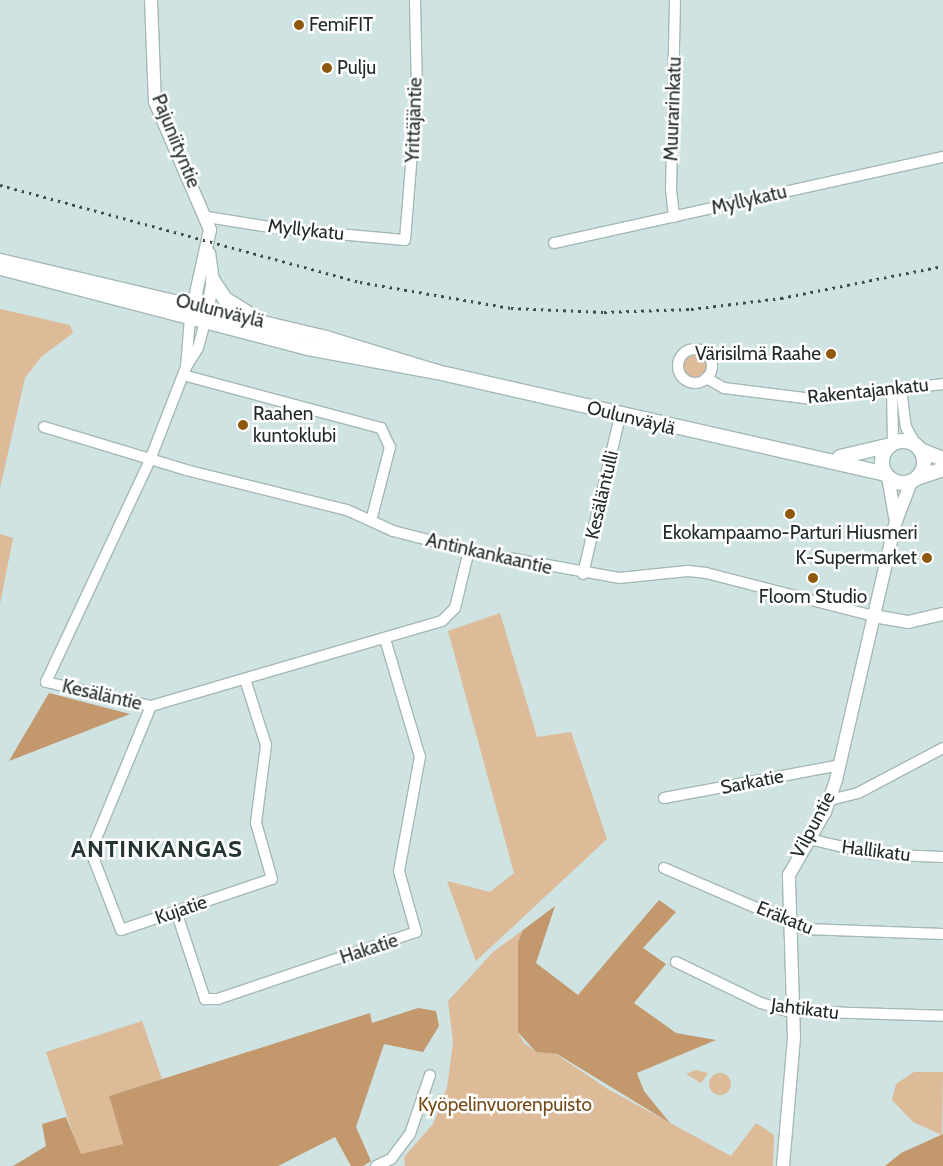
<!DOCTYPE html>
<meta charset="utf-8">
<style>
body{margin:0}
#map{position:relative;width:943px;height:1166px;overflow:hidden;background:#cfe3e2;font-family:Cabin,sans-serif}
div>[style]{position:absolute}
.green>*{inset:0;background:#ddba98}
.round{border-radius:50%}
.forest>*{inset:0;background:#c3986d}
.roads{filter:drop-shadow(1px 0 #a4b8b6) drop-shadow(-1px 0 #a4b8b6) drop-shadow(0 1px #a4b8b6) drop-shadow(0 -1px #a4b8b6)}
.minor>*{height:10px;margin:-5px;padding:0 5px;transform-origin:5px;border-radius:5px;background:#fff}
.minor>.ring{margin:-5px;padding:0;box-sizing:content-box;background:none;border:10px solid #fff;border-radius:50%}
.tertiary>*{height:12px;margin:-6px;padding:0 6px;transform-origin:6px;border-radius:6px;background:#fff}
.secondary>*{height:14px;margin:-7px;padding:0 7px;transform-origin:7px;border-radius:7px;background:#fff}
.secondary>.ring{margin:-7px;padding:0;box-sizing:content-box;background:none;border:14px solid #fff;border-radius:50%}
.rail>*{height:2.5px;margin-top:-1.25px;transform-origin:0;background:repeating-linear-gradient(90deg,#424c4b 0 2.5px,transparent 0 7.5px)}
.dots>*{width:14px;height:14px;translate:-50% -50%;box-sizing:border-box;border:2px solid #fff;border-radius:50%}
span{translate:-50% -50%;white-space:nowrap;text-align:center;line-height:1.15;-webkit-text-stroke:5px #fff;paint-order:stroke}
.poi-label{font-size:19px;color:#242c2b}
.left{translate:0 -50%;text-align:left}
.right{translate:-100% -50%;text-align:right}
.street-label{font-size:19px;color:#242c2b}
.park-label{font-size:19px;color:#754b18}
.district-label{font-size:24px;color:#253534;font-weight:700;letter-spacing:1px}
</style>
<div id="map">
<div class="green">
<div style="clip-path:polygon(0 309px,70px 325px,73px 333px,41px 357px,25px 378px,0 488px)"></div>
<div class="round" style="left:683px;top:353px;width:24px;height:24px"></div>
<div style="clip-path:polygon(0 534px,13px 538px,0 604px)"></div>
<div style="clip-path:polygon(500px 613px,537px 737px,571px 732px,607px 839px,476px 961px,447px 881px,490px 892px,514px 873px,448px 631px)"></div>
<div style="clip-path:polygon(523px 930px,518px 942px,518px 1032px,524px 1043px,536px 1052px,556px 1054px,606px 1088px,731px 1156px,756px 1123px,774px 1135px,773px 1166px,405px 1166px,404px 1157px,433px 1124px,447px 1088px,453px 1042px,448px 1001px,493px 952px)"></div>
<div style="clip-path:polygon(142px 1021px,162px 1079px,109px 1096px,123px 1144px,80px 1155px,46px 1052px)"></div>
<div style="clip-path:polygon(696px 1070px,708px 1073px,701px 1083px,686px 1074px)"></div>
<div style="clip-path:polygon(914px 1072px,943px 1072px,942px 1135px,913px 1122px,892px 1100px,896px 1084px)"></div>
<div class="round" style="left:709px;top:1073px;width:22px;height:22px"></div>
</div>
<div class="forest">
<div style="clip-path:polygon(49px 693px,130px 714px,9px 761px)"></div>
<div style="clip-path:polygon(659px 900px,676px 912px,643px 948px,666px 964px,634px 1003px,676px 1033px,716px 1040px,637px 1073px,644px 1091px,670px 1123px,557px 1054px,536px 1052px,518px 1032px,518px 942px,523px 930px,555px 906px,536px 963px,578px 995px)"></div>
<div style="clip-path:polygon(418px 1008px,436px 1011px,439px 1026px,423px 1052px,384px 1044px,356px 1127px,371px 1161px,363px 1166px,351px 1166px,335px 1137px,278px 1166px,13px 1166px,46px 1146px,42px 1124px,66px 1117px,81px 1154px,123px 1144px,109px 1096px,370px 1013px,372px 1023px)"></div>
<div style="clip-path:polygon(943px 1134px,943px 1166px,885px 1166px,901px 1153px)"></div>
</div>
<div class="roads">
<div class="minor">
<div style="left:207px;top:217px;width:76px;rotate:9.1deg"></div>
<div style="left:282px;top:229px;width:123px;rotate:5.1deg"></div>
<div style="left:405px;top:240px;width:150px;rotate:-85.4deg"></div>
<div style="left:417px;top:90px;width:90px;rotate:-91.3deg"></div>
<div style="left:674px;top:217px;width:27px;rotate:-96deg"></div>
<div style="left:671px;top:190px;width:190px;rotate:-88.8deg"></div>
<div style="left:554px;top:243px;width:398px;rotate:-12.5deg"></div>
<div style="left:190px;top:318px;width:49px;rotate:94.7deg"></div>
<div style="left:186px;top:367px;width:100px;rotate:111.2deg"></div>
<div style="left:150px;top:460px;width:245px;rotate:115.1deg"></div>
<div style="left:46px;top:682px;width:108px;rotate:12.9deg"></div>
<div style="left:151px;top:706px;width:303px;rotate:-16.3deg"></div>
<div style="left:442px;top:621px;width:18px;rotate:-45deg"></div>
<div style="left:455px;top:608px;width:60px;rotate:-76.4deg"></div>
<div class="ring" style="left:678px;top:349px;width:24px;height:24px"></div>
<div style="left:186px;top:367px;width:22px;rotate:-58deg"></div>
<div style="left:198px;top:348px;width:27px;rotate:-75deg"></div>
<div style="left:183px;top:375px;width:205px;rotate:15deg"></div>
<div style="left:381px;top:428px;width:21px;rotate:65deg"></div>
<div style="left:390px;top:447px;width:76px;rotate:104.4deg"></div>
<div style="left:706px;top:378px;width:21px;rotate:29deg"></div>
<div style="left:724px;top:388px;width:89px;rotate:7.1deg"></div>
<div style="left:812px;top:399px;width:132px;rotate:-6.5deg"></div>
<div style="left:901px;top:388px;width:39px;rotate:83deg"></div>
<div style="left:906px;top:427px;width:21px;rotate:61deg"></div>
<div style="left:892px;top:389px;width:54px;rotate:88.9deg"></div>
<div style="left:44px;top:427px;width:148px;rotate:16.8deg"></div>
<div style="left:186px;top:470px;width:166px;rotate:14deg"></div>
<div style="left:347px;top:510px;width:51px;rotate:24.5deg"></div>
<div style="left:393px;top:531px;width:86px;rotate:14.2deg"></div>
<div style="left:476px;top:552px;width:145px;rotate:10.3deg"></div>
<div style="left:619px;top:578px;width:69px;rotate:-5.8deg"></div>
<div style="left:688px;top:571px;width:18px;rotate:6deg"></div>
<div style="left:706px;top:573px;width:173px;rotate:14.4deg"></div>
<div style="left:583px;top:574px;width:162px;rotate:-76.8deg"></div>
<div style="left:151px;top:706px;width:146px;rotate:112.5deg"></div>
<div style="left:95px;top:841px;width:16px;rotate:97deg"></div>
<div style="left:93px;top:857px;width:78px;rotate:69deg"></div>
<div style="left:121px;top:930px;width:159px;rotate:-18.7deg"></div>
<div style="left:272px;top:879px;width:58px;rotate:-105.9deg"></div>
<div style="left:256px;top:823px;width:79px;rotate:-82.7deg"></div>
<div style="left:266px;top:745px;width:69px;rotate:-107.7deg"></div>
<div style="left:664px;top:798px;width:179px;rotate:-10.6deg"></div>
<div style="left:830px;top:800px;width:29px;rotate:-14deg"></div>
<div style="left:858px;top:793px;width:96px;rotate:-27.9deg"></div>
<div style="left:809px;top:839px;width:66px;rotate:13.2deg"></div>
<div style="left:873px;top:854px;width:70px;rotate:2.5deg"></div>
<div style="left:664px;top:868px;width:154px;rotate:23.4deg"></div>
<div style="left:805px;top:929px;width:138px;rotate:2.1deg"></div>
<div style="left:176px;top:911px;width:93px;rotate:71.8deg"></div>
<div style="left:205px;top:999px;width:13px"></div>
<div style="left:218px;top:999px;width:209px;rotate:-18.7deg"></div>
<div style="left:416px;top:932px;width:63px;rotate:-105.6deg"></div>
<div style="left:399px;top:871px;width:116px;rotate:-79.6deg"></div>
<div style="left:420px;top:757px;width:123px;rotate:-106.5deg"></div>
<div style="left:676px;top:962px;width:94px;rotate:25.8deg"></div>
<div style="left:761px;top:1003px;width:28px;rotate:17deg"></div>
<div style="left:788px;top:1011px;width:155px;rotate:1.8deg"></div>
<div style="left:376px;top:1166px;width:17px;rotate:-25deg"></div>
<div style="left:391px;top:1159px;width:31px;rotate:-53deg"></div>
<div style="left:410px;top:1134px;width:62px;rotate:-71.3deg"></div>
</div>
<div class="tertiary">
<div style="left:151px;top:0;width:102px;rotate:87.8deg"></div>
<div style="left:155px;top:102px;width:139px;rotate:66.7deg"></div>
<div style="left:210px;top:230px;width:88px;rotate:102.5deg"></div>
<div style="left:206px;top:319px;width:39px;rotate:-80deg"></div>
<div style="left:213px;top:281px;width:28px;rotate:-98deg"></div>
<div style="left:888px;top:477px;width:40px;rotate:80deg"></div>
<div style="left:874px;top:616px;width:35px;rotate:10deg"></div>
<div style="left:908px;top:622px;width:36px;rotate:-13deg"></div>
<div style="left:783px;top:1166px;width:128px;rotate:-85.1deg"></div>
<div style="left:794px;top:1038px;width:163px;rotate:-91.8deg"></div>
<div style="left:789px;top:875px;width:73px;rotate:-60.3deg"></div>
<div style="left:825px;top:812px;width:34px;rotate:-71deg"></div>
<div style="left:836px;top:780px;width:266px;rotate:-77deg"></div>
<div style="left:896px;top:521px;width:42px;rotate:-69deg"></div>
</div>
<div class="secondary">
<div style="left:0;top:261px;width:335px;rotate:13.3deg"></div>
<div style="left:326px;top:338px;width:116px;rotate:17deg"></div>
<div style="left:437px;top:372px;width:131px;rotate:-169.5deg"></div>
<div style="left:308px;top:348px;width:318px;rotate:-165.4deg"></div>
<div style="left:213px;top:281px;width:22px;rotate:56deg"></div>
<div style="left:225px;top:299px;width:26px;rotate:32deg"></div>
<div style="left:437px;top:372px;width:459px;rotate:12.8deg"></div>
<div class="ring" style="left:882px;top:441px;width:28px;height:28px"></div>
<div style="left:920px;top:450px;width:25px;rotate:21deg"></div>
<div style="left:840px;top:457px;width:52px;rotate:-13.2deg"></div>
<div style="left:917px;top:478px;width:28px;rotate:-19deg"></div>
</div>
</div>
<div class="rail">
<div style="left:0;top:185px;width:373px;rotate:15.1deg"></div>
<div style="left:360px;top:282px;width:153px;rotate:9.8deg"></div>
<div style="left:511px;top:308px;width:93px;rotate:2.5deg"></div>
<div style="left:604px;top:312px;width:87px;rotate:-2deg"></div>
<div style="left:691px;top:309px;width:91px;rotate:-7deg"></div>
<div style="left:781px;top:298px;width:165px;rotate:-11.2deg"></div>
</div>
<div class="dots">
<div style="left:299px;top:25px;background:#8f580d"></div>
<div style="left:327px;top:68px;background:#8f580d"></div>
<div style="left:831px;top:354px;background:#8f580d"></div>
<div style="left:243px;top:425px;background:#8f580d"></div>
<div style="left:790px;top:514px;background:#8f580d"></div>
<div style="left:927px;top:558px;background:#8f580d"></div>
<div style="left:813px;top:578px;background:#8f580d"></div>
</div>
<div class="poi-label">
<span class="left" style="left:309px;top:25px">FemiFIT</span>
<span class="left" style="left:337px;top:68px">Pulju</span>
<span class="right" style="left:821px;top:354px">Värisilmä Raahe</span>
<span class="left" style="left:253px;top:425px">Raahen<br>kuntoklubi</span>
<span style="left:790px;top:533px">Ekokampaamo-Parturi Hiusmeri</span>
<span class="right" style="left:917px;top:558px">K-Supermarket</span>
<span style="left:813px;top:597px">Floom Studio</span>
</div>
<div class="street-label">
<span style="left:673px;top:109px;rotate:-88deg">Muurarinkatu</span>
<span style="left:414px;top:120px;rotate:-88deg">Yrittäjäntie</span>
<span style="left:176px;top:141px;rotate:68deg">Pajuniityntie</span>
<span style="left:749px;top:200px;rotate:-13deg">Myllykatu</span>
<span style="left:306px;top:230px;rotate:6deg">Myllykatu</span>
<span style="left:220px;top:311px;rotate:14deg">Oulunväylä</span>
<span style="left:868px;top:391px;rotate:-6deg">Rakentajankatu</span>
<span style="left:631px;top:418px;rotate:14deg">Oulunväylä</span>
<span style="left:602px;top:495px;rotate:-77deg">Kesäläntulli</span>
<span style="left:489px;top:554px;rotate:13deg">Antinkankaantie</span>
<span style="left:102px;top:695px;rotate:13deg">Kesäläntie</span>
<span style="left:752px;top:782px;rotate:-11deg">Sarkatie</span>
<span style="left:813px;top:825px;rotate:-62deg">Vilpuntie</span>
<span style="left:876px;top:851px;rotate:7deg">Hallikatu</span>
<span style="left:181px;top:910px;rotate:-19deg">Kujatie</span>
<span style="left:785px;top:918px;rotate:22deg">Eräkatu</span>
<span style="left:369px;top:949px;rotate:-18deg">Hakatie</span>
<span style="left:805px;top:1009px;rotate:7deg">Jahtikatu</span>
</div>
<div class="park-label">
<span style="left:505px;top:1105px">Kyöpelinvuorenpuisto</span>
</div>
<div class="district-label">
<span style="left:157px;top:849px">ANTINKANGAS</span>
</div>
</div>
